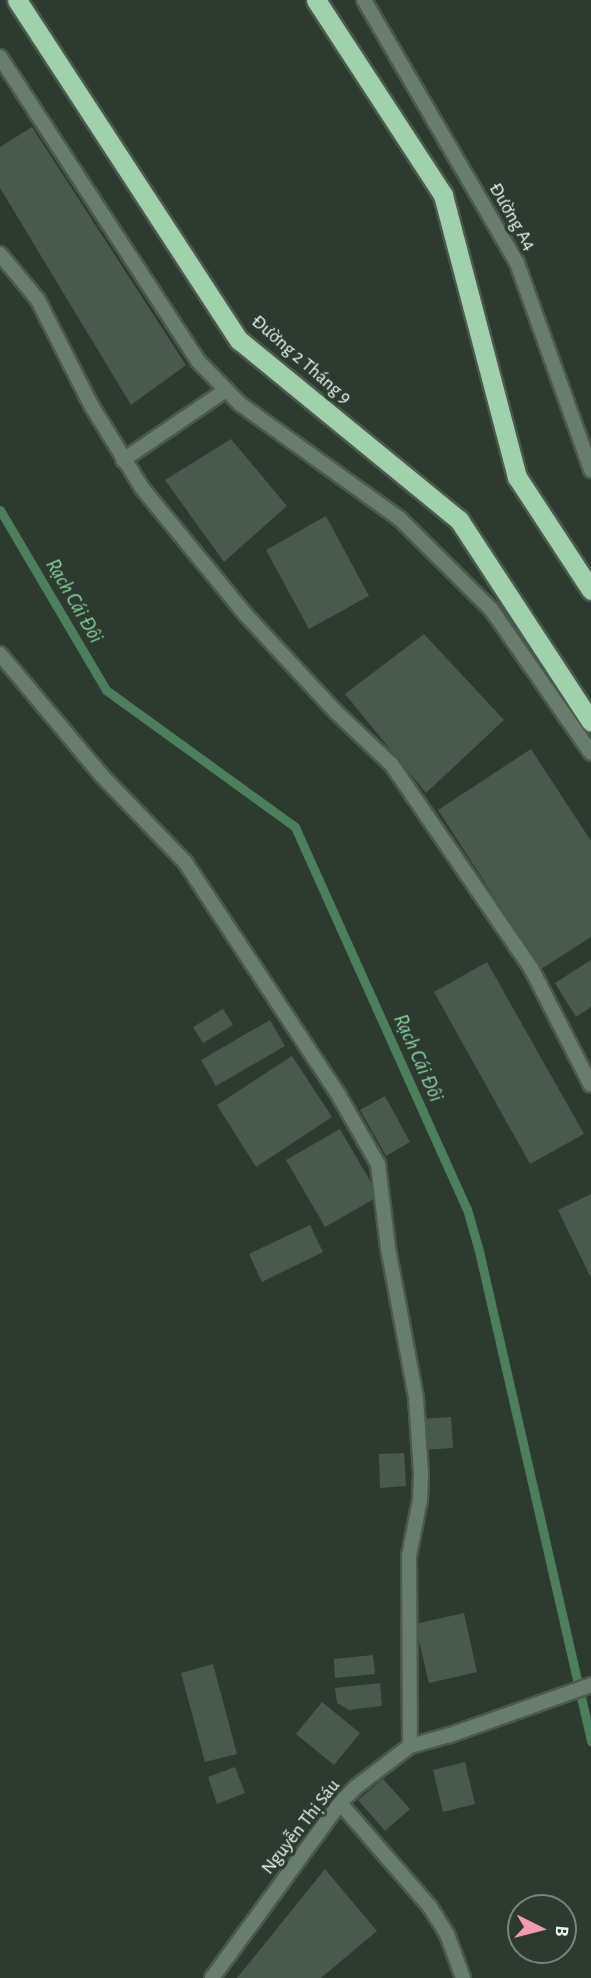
<!DOCTYPE html>
<meta charset="utf-8">
<style>
body{margin:0}
#map{position:relative;width:591px;height:1978px;overflow:hidden;background:#2c3a30;font-family:"Alegreya Sans",sans-serif}
div>[style]{position:absolute}
.stream>*{height:9px;margin:-4.5px;padding:0 4.5px;transform-origin:4.5px;border-radius:4.5px;background:#4e7f5c}
.building>*{inset:0;background:#4a594e}
.roads{filter:drop-shadow(2px 0 #4b584e) drop-shadow(-2px 0 #4b584e) drop-shadow(0 2px #4b584e) drop-shadow(0 -2px #4b584e)}
.minor>*{height:14px;margin:-7px;padding:0 7px;transform-origin:7px;border-radius:7px;background:#687d6d}
.trunk>*{height:19px;margin:-9.5px;padding:0 9.5px;transform-origin:9.5px;border-radius:9.5px;background:#a0d0ac}
span{translate:-50% -50%;white-space:nowrap;text-align:center;line-height:1.15;-webkit-text-stroke:7px #2c3a30;paint-order:stroke}
.street-label{font-size:19px;color:#ebf4ed}
.water-label{font-size:21px;color:#8ad5a0;font-style:italic}
.north{position:absolute;left:507px;top:1894px;width:70px;height:70px;box-sizing:border-box;background:#2c3a30;border:2px solid #78847c;border-radius:50%;rotate:96deg;font-size:19px;font-weight:700;line-height:28px;text-align:center;color:#ebf4ed}
.north::after{content:'';display:block;margin:auto;width:24px;height:32px;background:#f19ab1;clip-path:polygon(50% 0,100% 100%,50% 72%,0 100%)}
</style>
<div id="map">
<div class="stream">
<div style="left:0;top:510px;width:209px;rotate:59.5deg"></div>
<div style="left:106px;top:690px;width:233px;rotate:35.9deg"></div>
<div style="left:295px;top:827px;width:419px;rotate:65.8deg"></div>
<div style="left:467px;top:1209px;width:44px;rotate:74.1deg"></div>
<div style="left:479px;top:1251px;width:503px;rotate:77.12deg"></div>
</div>
<div class="building">
<div style="clip-path:polygon(32px 127px,186px 365px,131px 405px,0 188px,0 147px)"></div>
<div style="clip-path:polygon(231px 439px,287px 506px,224px 562px,165px 480px)"></div>
<div style="clip-path:polygon(326px 516px,369px 596px,309px 629px,266px 550px)"></div>
<div style="clip-path:polygon(424px 634px,504px 720px,426px 793px,345px 694px)"></div>
<div style="clip-path:polygon(531px 749px,591px 841px,591px 937px,541px 969px,438px 810px)"></div>
<div style="clip-path:polygon(591px 960px,591px 1007px,576px 1017px,555px 983px)"></div>
<div style="clip-path:polygon(487px 962px,584px 1134px,530px 1164px,434px 992px)"></div>
<div style="clip-path:polygon(223px 1009px,233px 1025px,203px 1043px,193px 1027px)"></div>
<div style="clip-path:polygon(270px 1020px,285px 1046px,216px 1086px,201px 1060px)"></div>
<div style="clip-path:polygon(292px 1056px,332px 1117px,256px 1167px,217px 1105px)"></div>
<div style="clip-path:polygon(385px 1096px,410px 1142px,386px 1156px,360px 1110px)"></div>
<div style="clip-path:polygon(340px 1129px,379px 1196px,325px 1227px,286px 1160px)"></div>
<div style="clip-path:polygon(591px 1194px,591px 1278px,558px 1210px)"></div>
<div style="clip-path:polygon(310px 1225px,323px 1252px,262px 1282px,249px 1254px)"></div>
<div style="clip-path:polygon(451px 1417px,453px 1448px,421px 1450px,419px 1419px)"></div>
<div style="clip-path:polygon(404px 1453px,406px 1486px,380px 1488px,379px 1454px)"></div>
<div style="clip-path:polygon(464px 1613px,477px 1672px,429px 1683px,415px 1624px)"></div>
<div style="clip-path:polygon(373px 1655px,375px 1674px,335px 1678px,334px 1659px)"></div>
<div style="clip-path:polygon(213px 1664px,237px 1754px,205px 1762px,181px 1673px)"></div>
<div style="clip-path:polygon(380px 1683px,382px 1706px,349px 1710px,337px 1703px,335px 1688px)"></div>
<div style="clip-path:polygon(322px 1702px,360px 1733px,334px 1765px,296px 1734px)"></div>
<div style="clip-path:polygon(465px 1762px,475px 1804px,443px 1812px,433px 1770px)"></div>
<div style="clip-path:polygon(235px 1767px,245px 1793px,217px 1804px,208px 1777px)"></div>
<div style="clip-path:polygon(383px 1779px,410px 1809px,385px 1831px,358px 1800px)"></div>
<div style="clip-path:polygon(325px 1869px,377px 1931px,321px 1978px,237px 1978px)"></div>
</div>
<div class="roads">
<div class="minor">
<div style="left:364px;top:0;width:304px;rotate:59.8deg"></div>
<div style="left:517px;top:263px;width:220px;rotate:70.3deg"></div>
<div style="left:0;top:57px;width:363px;rotate:56.9deg"></div>
<div style="left:198px;top:361px;width:60px;rotate:45.7deg"></div>
<div style="left:240px;top:404px;width:197px;rotate:35.7deg"></div>
<div style="left:400px;top:519px;width:128px;rotate:44.7deg"></div>
<div style="left:491px;top:609px;width:175px;rotate:55.2deg"></div>
<div style="left:0;top:254px;width:60px;rotate:50.4deg"></div>
<div style="left:38px;top:300px;width:118px;rotate:63.2deg"></div>
<div style="left:91px;top:405px;width:97px;rotate:58.4deg"></div>
<div style="left:142px;top:488px;width:163px;rotate:50.7deg"></div>
<div style="left:245px;top:614px;width:134px;rotate:47.1deg"></div>
<div style="left:336px;top:712px;width:77px;rotate:43.4deg"></div>
<div style="left:392px;top:765px;width:246px;rotate:55.6deg"></div>
<div style="left:531px;top:968px;width:131px;rotate:62.9deg"></div>
<div style="left:123px;top:460px;width:125px;rotate:-34.2deg"></div>
<div style="left:0;top:654px;width:159px;rotate:50.1deg"></div>
<div style="left:102px;top:776px;width:120px;rotate:46deg"></div>
<div style="left:185px;top:862px;width:278px;rotate:56.6deg"></div>
<div style="left:338px;top:1094px;width:81px;rotate:60.3deg"></div>
<div style="left:378px;top:1164px;width:85px;rotate:83.2deg"></div>
<div style="left:388px;top:1248px;width:153px;rotate:79.4deg"></div>
<div style="left:416px;top:1398px;width:75px;rotate:86.2deg"></div>
<div style="left:421px;top:1473px;width:27px;rotate:92deg"></div>
<div style="left:420px;top:1500px;width:57px;rotate:101.1deg"></div>
<div style="left:409px;top:1556px;width:190px;rotate:89.7deg"></div>
<div style="left:340px;top:1803px;width:138px;rotate:49.1deg"></div>
<div style="left:430px;top:1907px;width:32px;rotate:58deg"></div>
<div style="left:447px;top:1934px;width:47px;rotate:70deg"></div>
<div style="left:212px;top:1978px;width:217px;rotate:-53.8deg"></div>
<div style="left:340px;top:1803px;width:23px;rotate:-45deg"></div>
<div style="left:356px;top:1787px;width:68px;rotate:-37.2deg"></div>
<div style="left:410px;top:1746px;width:41px;rotate:-15.4deg"></div>
<div style="left:450px;top:1735px;width:150px;rotate:-19.5deg"></div>
</div>
<div class="trunk">
<div style="left:17px;top:0;width:406px;rotate:56.9deg"></div>
<div style="left:239px;top:340px;width:284px;rotate:39.3deg"></div>
<div style="left:459px;top:520px;width:241px;rotate:56.8deg"></div>
<div style="left:316px;top:0;width:233px;rotate:56.9deg"></div>
<div style="left:443px;top:195px;width:292px;rotate:75.3deg"></div>
<div style="left:517px;top:477px;width:135px;rotate:56.8deg"></div>
</div>
</div>
<div class="street-label">
<span style="left:512px;top:217px;rotate:60deg">Đường A4</span>
<span style="left:301px;top:360px;rotate:41deg">Đường 2 Tháng 9</span>
<span style="left:301px;top:1827px;rotate:-52deg">Nguyễn Thị Sáu</span>
</div>
<div class="water-label">
<span style="left:74px;top:601px;rotate:60deg">Rạch Cái Đôi</span>
<span style="left:418px;top:1058px;rotate:66deg">Rạch Cái Đôi</span>
</div>
<div class="north">B</div>
</div>
